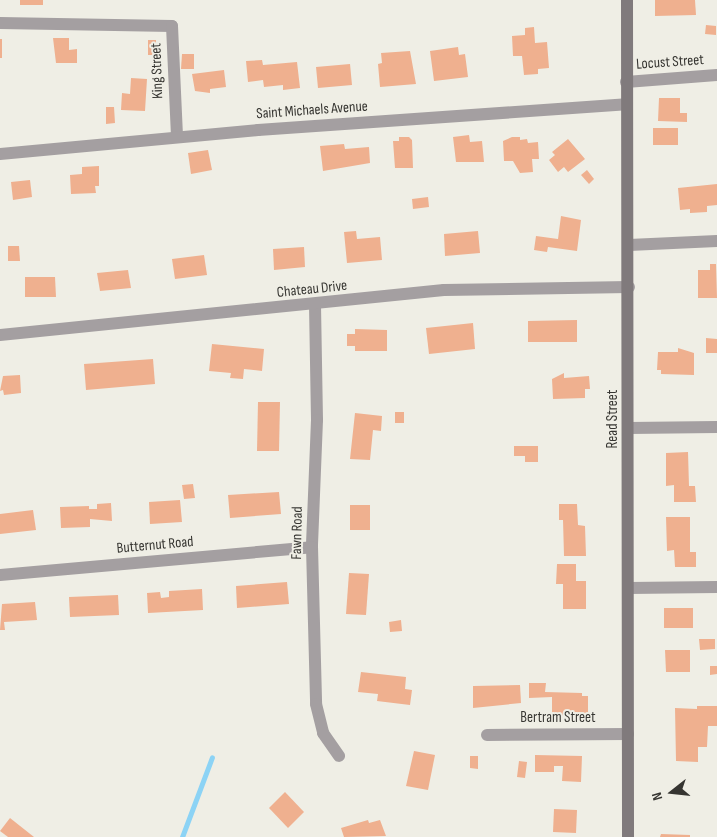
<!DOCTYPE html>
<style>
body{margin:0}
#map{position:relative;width:717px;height:837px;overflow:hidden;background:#efeee5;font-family:"Sofia Sans Condensed",sans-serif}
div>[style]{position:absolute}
.stream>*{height:5px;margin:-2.5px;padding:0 2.5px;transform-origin:2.5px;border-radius:2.5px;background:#8cd3f5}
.building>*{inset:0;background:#efb08f}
.minor>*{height:12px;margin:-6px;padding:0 6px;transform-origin:6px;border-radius:6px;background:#a49fa1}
.secondary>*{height:12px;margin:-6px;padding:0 6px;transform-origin:6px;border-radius:6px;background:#807a7c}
span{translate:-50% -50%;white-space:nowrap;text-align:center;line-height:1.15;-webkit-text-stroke:4px #efeee5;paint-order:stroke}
.street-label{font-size:15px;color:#363531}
.north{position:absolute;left:647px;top:767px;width:50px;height:50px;-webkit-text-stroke:4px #efeee5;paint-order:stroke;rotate:254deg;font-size:14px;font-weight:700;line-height:20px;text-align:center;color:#363531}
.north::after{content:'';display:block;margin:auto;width:18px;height:22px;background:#363531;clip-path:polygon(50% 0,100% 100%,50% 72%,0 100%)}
</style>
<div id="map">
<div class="stream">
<div style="left:182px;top:837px;width:85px;rotate:-69.4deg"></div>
</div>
<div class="building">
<div style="clip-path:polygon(20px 0,43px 0,43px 5px,20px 5px)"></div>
<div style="clip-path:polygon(655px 0,695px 0,696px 15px,655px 16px)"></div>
<div style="clip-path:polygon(706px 25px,716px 26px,716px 35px,705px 34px)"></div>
<div style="clip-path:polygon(534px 27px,535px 43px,547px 42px,549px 68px,538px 69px,538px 74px,524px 75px,522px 56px,513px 56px,512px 36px,525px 35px,525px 28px)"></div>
<div style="clip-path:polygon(53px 38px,69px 38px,69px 50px,77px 49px,77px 63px,56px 63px)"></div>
<div style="clip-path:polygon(0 39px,2px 39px,2px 58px,0 58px)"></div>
<div style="clip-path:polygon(148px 40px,156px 40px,156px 55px,148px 55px)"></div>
<div style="clip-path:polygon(458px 47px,459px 55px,465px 54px,468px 77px,434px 81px,430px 51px)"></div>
<div style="clip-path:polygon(410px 51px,416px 84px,380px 87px,378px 64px,382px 63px,381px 53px)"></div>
<div style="clip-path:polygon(182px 54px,194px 54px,194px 69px,181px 69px)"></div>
<div style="clip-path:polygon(262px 60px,263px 65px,297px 62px,300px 88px,283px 90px,283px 85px,264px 87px,263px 80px,248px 82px,246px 61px)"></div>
<div style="clip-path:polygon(350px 64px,352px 85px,318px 88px,316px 67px)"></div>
<div style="clip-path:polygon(224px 70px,226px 87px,210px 89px,210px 93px,195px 91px,192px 74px)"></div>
<div style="clip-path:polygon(131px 78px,147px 79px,145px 111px,121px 110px,122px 93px,130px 94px)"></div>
<div style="clip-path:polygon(659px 98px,680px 98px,680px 113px,687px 113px,687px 122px,658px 121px)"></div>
<div style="clip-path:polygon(106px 107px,114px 107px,115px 123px,106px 124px)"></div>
<div style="clip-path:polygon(653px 128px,678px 128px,678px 145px,653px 145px)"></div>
<div style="clip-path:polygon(469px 135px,470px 142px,482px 141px,484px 162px,456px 162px,453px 137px)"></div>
<div style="clip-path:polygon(399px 137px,409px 137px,412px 140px,413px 168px,395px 168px,393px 141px,399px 141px)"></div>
<div style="clip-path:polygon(512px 137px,520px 137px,520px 140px,527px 139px,528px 143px,538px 142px,539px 159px,532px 159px,533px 172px,520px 173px,513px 161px,504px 161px,503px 141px)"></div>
<div style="clip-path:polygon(568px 139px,585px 159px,568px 172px,564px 167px,558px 172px,549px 160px,555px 155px,552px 152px)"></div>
<div style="clip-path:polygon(344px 144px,345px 149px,369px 147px,370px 163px,323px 171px,320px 146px)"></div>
<div style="clip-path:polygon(208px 150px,212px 170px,191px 174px,188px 153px)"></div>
<div style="clip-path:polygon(99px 166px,99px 186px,95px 186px,96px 193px,71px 194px,70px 175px,82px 174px,82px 167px)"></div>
<div style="clip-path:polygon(587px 170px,594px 179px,589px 184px,581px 175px)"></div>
<div style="clip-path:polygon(30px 180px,32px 197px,13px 200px,11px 182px)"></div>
<div style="clip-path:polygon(717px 184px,717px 205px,707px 206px,707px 212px,690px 213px,690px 209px,680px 210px,678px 188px)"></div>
<div style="clip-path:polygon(428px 197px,429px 207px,413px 209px,412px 199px)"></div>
<div style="clip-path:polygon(561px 216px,581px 220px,577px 251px,548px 247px,547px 252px,534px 250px,536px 236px,558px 239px)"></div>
<div style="clip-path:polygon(356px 231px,357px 239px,380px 237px,382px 260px,347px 263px,344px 232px)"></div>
<div style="clip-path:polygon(478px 231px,480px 253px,445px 256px,444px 234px)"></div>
<div style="clip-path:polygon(8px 246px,19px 246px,20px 261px,8px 261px)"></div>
<div style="clip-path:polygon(304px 247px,305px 267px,274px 270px,273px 249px)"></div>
<div style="clip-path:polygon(204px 255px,207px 275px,175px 279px,172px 259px)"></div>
<div style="clip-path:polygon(710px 264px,716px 264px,717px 298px,698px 298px,698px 270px,710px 270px)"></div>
<div style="clip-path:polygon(128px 270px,131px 288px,100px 291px,97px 273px)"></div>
<div style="clip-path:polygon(25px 277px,55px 277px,56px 297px,25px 297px)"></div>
<div style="clip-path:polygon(577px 320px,577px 342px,528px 342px,528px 321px)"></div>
<div style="clip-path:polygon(473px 323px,475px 349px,429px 354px,426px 328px)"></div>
<div style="clip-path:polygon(355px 329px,387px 330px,387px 351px,355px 351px,355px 346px,347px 346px,347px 334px,355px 334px)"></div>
<div style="clip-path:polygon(706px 338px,717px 339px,717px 353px,706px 353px)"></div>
<div style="clip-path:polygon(212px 344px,264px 349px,262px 371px,244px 369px,243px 379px,230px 378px,231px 373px,209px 371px)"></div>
<div style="clip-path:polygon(678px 348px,694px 353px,694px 375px,661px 374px,661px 370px,657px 370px,658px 352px,678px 352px)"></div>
<div style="clip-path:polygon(153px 359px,155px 384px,86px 390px,84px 364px)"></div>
<div style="clip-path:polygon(564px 373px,564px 378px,589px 376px,590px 389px,585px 389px,585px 398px,553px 399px,552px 379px)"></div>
<div style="clip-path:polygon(20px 375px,21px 393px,4px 395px,3px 390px,0 391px,3px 376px)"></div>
<div style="clip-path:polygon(258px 402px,280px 402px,279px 451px,257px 451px)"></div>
<div style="clip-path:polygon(395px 412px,404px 412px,404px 423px,395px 423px)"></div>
<div style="clip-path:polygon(355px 413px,382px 416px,381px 431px,373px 430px,370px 460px,350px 459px)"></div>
<div style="clip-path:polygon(514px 446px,538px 446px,538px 462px,525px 462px,525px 456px,514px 456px)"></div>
<div style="clip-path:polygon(688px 452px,689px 486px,695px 486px,696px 502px,674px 502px,674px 485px,666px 486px,666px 453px)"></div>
<div style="clip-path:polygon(193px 484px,195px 498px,184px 499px,182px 485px)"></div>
<div style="clip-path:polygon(279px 492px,281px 514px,230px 518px,228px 495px)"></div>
<div style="clip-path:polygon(180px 500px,182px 522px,150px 524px,149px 502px)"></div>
<div style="clip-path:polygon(111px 503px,112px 521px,90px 519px,90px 527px,61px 528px,60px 507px,89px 506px,89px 509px,97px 509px,97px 504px)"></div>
<div style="clip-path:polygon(559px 504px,577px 504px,578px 525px,585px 526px,586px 556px,564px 556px,563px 520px,559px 520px)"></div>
<div style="clip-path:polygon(350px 505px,370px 505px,370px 530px,350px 530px)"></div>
<div style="clip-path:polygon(33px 510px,36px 530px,0 534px,0 514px)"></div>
<div style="clip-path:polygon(666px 517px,690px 517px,690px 552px,696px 552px,696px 567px,675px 567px,674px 550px,667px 551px)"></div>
<div style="clip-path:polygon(557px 564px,576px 564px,576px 581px,586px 581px,586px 609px,563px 609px,563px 584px,556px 584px)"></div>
<div style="clip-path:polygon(349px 573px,369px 574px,366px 615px,346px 614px)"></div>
<div style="clip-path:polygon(287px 582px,289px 604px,237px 608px,236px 586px)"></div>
<div style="clip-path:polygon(202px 589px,203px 610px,148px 613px,147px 593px,160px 592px,161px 598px,169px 597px,169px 591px)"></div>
<div style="clip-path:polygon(118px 595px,119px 615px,70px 617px,69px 597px)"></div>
<div style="clip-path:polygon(35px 602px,37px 620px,4px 622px,5px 630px,0 630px,2px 604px)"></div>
<div style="clip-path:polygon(664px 608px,693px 608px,693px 628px,664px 628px)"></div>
<div style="clip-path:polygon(401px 620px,402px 631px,390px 632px,389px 622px)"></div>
<div style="clip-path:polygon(699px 639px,715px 639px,715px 649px,700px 650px)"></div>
<div style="clip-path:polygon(665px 650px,690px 650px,690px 672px,666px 672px)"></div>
<div style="clip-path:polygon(710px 666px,717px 666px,717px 674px,710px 675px)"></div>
<div style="clip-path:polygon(361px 672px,406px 677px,405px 689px,412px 690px,410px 705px,377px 701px,378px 694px,358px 692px)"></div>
<div style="clip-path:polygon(529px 683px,546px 683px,545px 692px,582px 693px,582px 696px,588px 696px,588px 713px,581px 713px,580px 716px,552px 715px,552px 697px,529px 698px)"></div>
<div style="clip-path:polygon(520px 685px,521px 703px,473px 708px,473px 686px)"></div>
<div style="clip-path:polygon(697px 706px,717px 706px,717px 726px,708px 726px,707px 747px,698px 747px,698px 762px,676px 761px,675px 708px,697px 709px)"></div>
<div style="clip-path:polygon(414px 751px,435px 755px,428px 790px,406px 786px)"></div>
<div style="clip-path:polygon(535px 755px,582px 756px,581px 782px,562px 781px,563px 766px,554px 766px,554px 772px,535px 772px)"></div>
<div style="clip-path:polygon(470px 756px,478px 756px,478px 769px,470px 768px)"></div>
<div style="clip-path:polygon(519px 761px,527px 762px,525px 778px,517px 777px)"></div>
<div style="clip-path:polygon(285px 792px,304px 812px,288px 828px,269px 808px)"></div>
<div style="clip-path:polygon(554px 809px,577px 810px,576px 833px,553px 832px)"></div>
<div style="clip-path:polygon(10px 818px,34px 837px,8px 837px,0 831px)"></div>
<div style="clip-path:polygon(368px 820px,369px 823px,380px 820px,386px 836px,344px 837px,341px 828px)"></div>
<div style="clip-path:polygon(661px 834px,690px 835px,690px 837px,660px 837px)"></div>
</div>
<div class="minor">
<div style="left:0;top:23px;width:172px;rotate:1deg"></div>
<div style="left:172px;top:26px;width:111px;rotate:87.4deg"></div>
<div style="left:626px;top:82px;width:91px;rotate:-4.4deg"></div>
<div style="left:0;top:154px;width:259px;rotate:-5.3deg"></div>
<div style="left:258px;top:130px;width:369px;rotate:-4deg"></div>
<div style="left:629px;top:245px;width:88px;rotate:-2.6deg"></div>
<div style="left:315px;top:305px;width:115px;rotate:89deg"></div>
<div style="left:317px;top:420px;width:127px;rotate:92.3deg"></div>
<div style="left:312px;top:547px;width:157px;rotate:88.5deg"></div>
<div style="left:316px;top:704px;width:30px;rotate:76deg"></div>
<div style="left:323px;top:733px;width:28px;rotate:55deg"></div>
<div style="left:0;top:335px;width:446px;rotate:-5.8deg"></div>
<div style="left:444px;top:290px;width:185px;rotate:-0.9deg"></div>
<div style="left:629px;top:428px;width:88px;rotate:-0.7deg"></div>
<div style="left:0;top:575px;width:313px;rotate:-5.1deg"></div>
<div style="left:629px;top:588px;width:88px;rotate:-0.7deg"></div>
<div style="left:487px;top:735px;width:141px;rotate:-0.4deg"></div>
</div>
<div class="secondary">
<div style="left:627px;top:0;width:837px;rotate:89.93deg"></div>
</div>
<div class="street-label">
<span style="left:670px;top:62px;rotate:-4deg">Locust Street</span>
<span style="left:157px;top:71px;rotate:-92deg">King Street</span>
<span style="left:312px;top:110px;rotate:-4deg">Saint Michaels Avenue</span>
<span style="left:312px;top:289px;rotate:-6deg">Chateau Drive</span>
<span style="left:613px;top:419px;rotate:-90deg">Read Street</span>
<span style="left:297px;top:533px;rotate:-89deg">Fawn Road</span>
<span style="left:155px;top:545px;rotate:-5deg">Butternut Road</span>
<span style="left:558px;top:718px">Bertram Street</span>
</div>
<div class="north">N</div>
</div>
